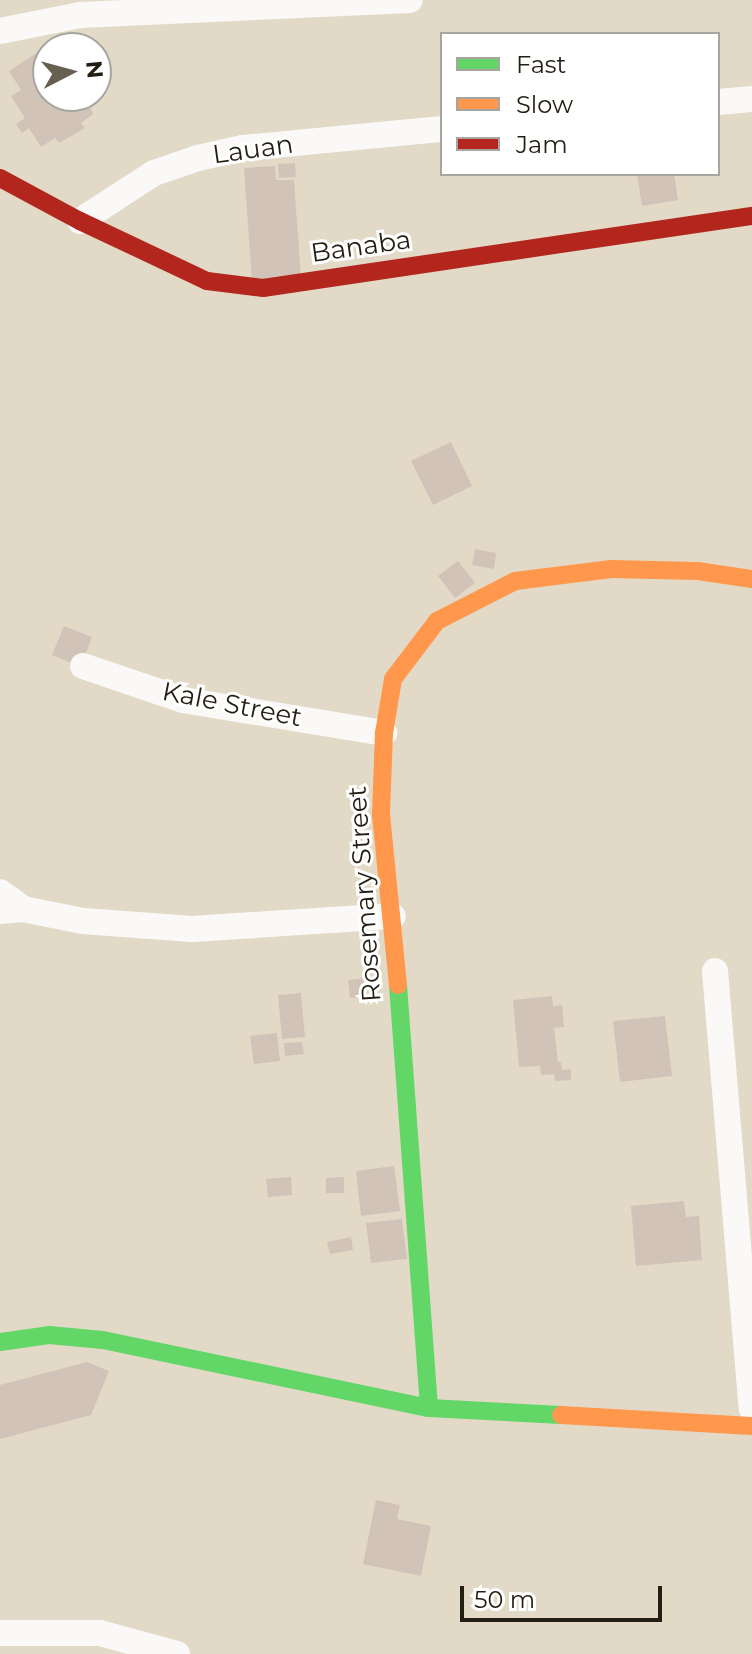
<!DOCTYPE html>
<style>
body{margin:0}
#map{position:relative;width:752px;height:1654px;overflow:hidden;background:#e2dac7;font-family:Montserrat,sans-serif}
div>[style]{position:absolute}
.building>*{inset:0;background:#d1c3b7}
.street>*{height:26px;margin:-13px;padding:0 13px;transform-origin:13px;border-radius:13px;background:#fbf9f7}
.fast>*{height:18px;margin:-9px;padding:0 9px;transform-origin:9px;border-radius:9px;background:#63d668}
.slow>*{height:18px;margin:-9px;padding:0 9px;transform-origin:9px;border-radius:9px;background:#ff974d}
.jam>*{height:18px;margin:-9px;padding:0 9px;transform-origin:9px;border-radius:9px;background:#b3261e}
span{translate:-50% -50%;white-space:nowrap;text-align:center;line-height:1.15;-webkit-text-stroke:6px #fff;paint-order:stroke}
.street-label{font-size:26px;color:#231e12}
.legend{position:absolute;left:440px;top:32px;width:280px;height:144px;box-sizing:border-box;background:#fff;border:2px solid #a7a5a0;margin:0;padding:10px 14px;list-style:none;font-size:24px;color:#231e12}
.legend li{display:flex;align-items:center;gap:16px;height:40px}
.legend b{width:40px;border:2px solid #a7a5a0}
.north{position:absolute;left:32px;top:32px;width:80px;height:80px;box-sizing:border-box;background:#fff;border:2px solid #a7a5a0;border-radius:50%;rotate:84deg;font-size:22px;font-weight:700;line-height:32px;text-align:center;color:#231e12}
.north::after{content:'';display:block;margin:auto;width:28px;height:36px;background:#666051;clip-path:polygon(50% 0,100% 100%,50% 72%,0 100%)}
.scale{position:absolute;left:460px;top:1586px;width:202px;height:36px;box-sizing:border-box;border:4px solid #231e12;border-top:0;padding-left:10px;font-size:24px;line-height:28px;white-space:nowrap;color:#231e12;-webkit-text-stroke:6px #fff;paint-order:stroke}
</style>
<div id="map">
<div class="building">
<div style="clip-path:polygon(38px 52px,48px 67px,48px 96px,96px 96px,96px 83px,102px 92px,88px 102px,93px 114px,81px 123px,85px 128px,59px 143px,55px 138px,41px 147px,29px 128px,22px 133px,16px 124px,25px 118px,11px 96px,21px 90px,9px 71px)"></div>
<div style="clip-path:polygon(295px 163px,296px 177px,279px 178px,278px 164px)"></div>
<div style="clip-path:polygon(275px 166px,276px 180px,294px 180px,301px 279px,252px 282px,244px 168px)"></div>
<div style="clip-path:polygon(637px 174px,674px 174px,678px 200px,642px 206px)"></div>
<div style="clip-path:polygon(451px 442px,472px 486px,433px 505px,411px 461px)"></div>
<div style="clip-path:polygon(475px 549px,496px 553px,494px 569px,472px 565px)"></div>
<div style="clip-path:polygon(458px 561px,475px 583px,455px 598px,438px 576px)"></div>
<div style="clip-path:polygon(64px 626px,92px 637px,81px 667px,52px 655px)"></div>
<div style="clip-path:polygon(364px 978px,366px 996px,350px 998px,348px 980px)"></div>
<div style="clip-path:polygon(301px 993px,305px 1037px,282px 1039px,278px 995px)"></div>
<div style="clip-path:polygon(552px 996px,553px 1006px,562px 1005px,564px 1027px,554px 1028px,558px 1062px,561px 1062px,562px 1070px,571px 1069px,571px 1080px,555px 1081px,554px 1074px,541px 1075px,540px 1066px,519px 1067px,513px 1000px)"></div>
<div style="clip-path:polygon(665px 1016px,672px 1076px,620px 1082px,613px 1021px)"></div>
<div style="clip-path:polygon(277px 1033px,280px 1061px,254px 1064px,250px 1036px)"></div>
<div style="clip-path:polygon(302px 1042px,304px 1054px,285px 1056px,284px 1043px)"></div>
<div style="clip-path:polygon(394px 1166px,400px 1211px,361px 1216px,356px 1171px)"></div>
<div style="clip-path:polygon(291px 1177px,292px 1195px,268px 1197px,266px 1179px)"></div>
<div style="clip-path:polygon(344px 1177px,344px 1193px,326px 1193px,326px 1178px)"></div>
<div style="clip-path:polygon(684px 1201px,686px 1217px,699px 1216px,702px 1260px,636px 1266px,631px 1206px)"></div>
<div style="clip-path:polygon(402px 1219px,407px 1259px,371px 1263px,366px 1223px)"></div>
<div style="clip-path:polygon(351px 1237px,353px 1250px,330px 1254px,327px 1242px)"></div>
<div style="clip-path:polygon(87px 1362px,109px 1371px,91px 1415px,0 1439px,0 1385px)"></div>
<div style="clip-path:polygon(376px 1500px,400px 1505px,397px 1519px,431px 1526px,421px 1576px,363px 1564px)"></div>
</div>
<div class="street">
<div style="left:0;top:31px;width:82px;rotate:-11.3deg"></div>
<div style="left:80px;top:15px;width:330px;rotate:-2.6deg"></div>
<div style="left:718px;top:102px;width:34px;rotate:-5deg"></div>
<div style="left:80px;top:221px;width:88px;rotate:-33deg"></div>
<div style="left:154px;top:173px;width:46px;rotate:-18.8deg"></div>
<div style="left:198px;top:158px;width:46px;rotate:-12.5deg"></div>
<div style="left:243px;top:148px;width:200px;rotate:-5.5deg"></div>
<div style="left:83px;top:666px;width:106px;rotate:18.8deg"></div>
<div style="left:183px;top:700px;width:204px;rotate:9.3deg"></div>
<div style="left:0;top:892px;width:29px;rotate:36deg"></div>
<div style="left:23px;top:909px;width:23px;rotate:175deg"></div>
<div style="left:23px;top:909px;width:61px;rotate:11.3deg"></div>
<div style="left:83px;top:921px;width:109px;rotate:4.2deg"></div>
<div style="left:192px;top:929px;width:201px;rotate:-3.7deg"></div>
<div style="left:715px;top:971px;width:439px;rotate:85.2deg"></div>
<div style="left:0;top:1633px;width:100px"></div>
<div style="left:100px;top:1633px;width:80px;rotate:15.3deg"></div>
</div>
<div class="fast">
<div style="left:398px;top:985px;width:424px;rotate:85.8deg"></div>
<div style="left:0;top:1342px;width:49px;rotate:-8.1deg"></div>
<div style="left:49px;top:1335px;width:54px;rotate:5.3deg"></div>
<div style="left:103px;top:1340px;width:333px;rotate:11.8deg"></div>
<div style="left:429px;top:1408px;width:132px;rotate:3deg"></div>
</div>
<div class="slow">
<div style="left:398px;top:985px;width:172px;rotate:-95.7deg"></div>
<div style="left:381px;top:814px;width:81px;rotate:-87.9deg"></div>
<div style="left:384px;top:733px;width:55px;rotate:-80.5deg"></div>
<div style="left:393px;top:679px;width:73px;rotate:-52.8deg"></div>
<div style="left:437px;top:621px;width:88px;rotate:-27.1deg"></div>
<div style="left:515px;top:581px;width:97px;rotate:-7.1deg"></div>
<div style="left:611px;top:569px;width:87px;rotate:1.3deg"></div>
<div style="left:698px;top:571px;width:55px;rotate:8.4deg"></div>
<div style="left:561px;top:1415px;width:191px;rotate:3.3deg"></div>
</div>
<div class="jam">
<div style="left:0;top:178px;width:91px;rotate:28.3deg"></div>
<div style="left:80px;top:221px;width:140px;rotate:25.3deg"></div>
<div style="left:207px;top:281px;width:56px;rotate:7.1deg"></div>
<div style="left:263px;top:288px;width:494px;rotate:-8.4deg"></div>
</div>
<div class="street-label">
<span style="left:253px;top:150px;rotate:-8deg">Lauan</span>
<span style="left:361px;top:247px;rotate:-8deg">Banaba</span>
<span style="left:232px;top:705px;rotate:11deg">Kale Street</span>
<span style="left:365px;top:894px;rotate:-94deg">Rosemary Street</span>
</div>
<ul class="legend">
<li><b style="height:10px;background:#63d668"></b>Fast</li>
<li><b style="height:10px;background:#ff974d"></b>Slow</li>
<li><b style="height:10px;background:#b3261e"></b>Jam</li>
</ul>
<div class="north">N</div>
<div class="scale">50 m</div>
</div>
